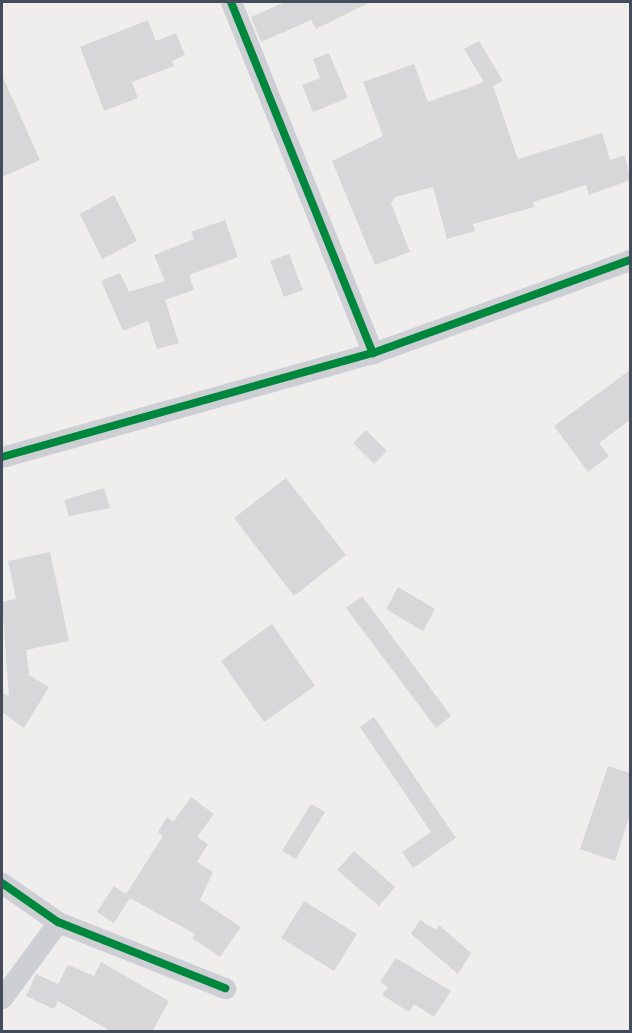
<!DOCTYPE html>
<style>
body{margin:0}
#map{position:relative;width:632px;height:1033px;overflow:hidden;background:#efeeed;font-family:Manrope,sans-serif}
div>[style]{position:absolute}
.building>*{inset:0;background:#d7d7d9}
.street>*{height:21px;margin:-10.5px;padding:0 10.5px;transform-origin:10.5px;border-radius:10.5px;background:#cecfd4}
.cycleway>*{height:8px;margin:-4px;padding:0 4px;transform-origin:4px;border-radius:4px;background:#00873e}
span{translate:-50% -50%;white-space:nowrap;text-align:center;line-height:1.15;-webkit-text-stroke:5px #fff;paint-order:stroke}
.frame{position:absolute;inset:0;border:3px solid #444b5b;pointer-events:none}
</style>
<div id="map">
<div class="building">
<div style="clip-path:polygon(285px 2px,370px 2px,316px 29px,311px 20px,261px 42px,251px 17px)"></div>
<div style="clip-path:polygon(148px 20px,156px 41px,176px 33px,185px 55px,172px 61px,174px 66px,132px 82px,138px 98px,104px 111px,80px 47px)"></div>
<div style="clip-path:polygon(479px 41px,503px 81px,493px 86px,518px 159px,602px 133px,610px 160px,625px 155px,630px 180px,589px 195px,586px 185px,533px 202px,534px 207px,473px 224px,475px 231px,447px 239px,433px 187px,395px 197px,391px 203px,410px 252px,375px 265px,332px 161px,383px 136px,363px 82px,414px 64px,428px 102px,484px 82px,464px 49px)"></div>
<div style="clip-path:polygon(329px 53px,348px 98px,313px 112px,302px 85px,320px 78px,313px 59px)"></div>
<div style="clip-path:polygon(2px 75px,40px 160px,2px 177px)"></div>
<div style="clip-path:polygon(114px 195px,137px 241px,102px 259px,80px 214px)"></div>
<div style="clip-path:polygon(225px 220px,238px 257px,189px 275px,194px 290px,165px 300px,179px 343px,157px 349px,148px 321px,123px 331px,101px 281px,120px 273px,129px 292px,165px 281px,154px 255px,194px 239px,191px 232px)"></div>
<div style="clip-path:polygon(289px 254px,303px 290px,284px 297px,270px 261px)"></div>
<div style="clip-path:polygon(630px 370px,630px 420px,599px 443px,609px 456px,588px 472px,554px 426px)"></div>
<div style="clip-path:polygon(366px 430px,387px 451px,374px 464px,353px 443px)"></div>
<div style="clip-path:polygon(286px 478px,346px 555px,294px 596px,234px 518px)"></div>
<div style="clip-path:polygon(104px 488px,110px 508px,69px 516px,64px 500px)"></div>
<div style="clip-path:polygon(50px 552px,69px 641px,26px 650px,29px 675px,49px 687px,24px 728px,2px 712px,2px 692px,9px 697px,2px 602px,16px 599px,8px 561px)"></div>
<div style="clip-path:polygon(398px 587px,435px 609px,423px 631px,386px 609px)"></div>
<div style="clip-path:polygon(362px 596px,451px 716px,436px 728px,346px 608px)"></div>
<div style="clip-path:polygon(272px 624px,315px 686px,264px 722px,221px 661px)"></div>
<div style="clip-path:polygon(374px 717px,456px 838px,413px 868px,402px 852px,431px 832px,360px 727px)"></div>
<div style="clip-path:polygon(608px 766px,630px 773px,630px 814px,615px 861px,580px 849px)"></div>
<div style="clip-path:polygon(191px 797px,214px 814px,197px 837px,208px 844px,197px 862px,213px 872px,200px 900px,241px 927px,220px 957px,192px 938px,195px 934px,130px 898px,114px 923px,97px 912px,114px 886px,126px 894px,163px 836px,158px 832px,167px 817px,173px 822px)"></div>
<div style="clip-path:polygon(311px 804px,325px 812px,296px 859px,282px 851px)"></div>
<div style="clip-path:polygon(354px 851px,395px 887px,379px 906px,337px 870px)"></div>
<div style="clip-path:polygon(304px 901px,357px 934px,334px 971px,281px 938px)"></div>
<div style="clip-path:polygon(420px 920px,436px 930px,439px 925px,471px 953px,458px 974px,411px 934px)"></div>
<div style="clip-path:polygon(396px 958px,451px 991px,434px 1017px,414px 1004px,409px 1012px,382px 995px,388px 987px,380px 982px)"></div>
<div style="clip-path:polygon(101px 962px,169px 1001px,152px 1032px,112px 1032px,58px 1001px,54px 1009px,26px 996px,36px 974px,58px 984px,68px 965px,94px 976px)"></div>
</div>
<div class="street">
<div style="left:231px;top:2px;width:379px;rotate:68deg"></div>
<div style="left:2px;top:457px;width:385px;rotate:-15.7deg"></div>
<div style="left:373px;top:353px;width:273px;rotate:-19.9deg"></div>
<div style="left:2px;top:883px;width:68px;rotate:34.9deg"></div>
<div style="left:58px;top:922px;width:180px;rotate:21.6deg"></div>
<div style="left:2px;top:998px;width:94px;rotate:-53.6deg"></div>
</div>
<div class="cycleway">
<div style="left:231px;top:2px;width:379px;rotate:68deg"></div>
<div style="left:2px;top:457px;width:385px;rotate:-15.7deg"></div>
<div style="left:373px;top:353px;width:273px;rotate:-19.9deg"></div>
<div style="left:2px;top:883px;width:68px;rotate:34.9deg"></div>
<div style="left:58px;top:922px;width:180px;rotate:21.6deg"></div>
</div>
<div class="frame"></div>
</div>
